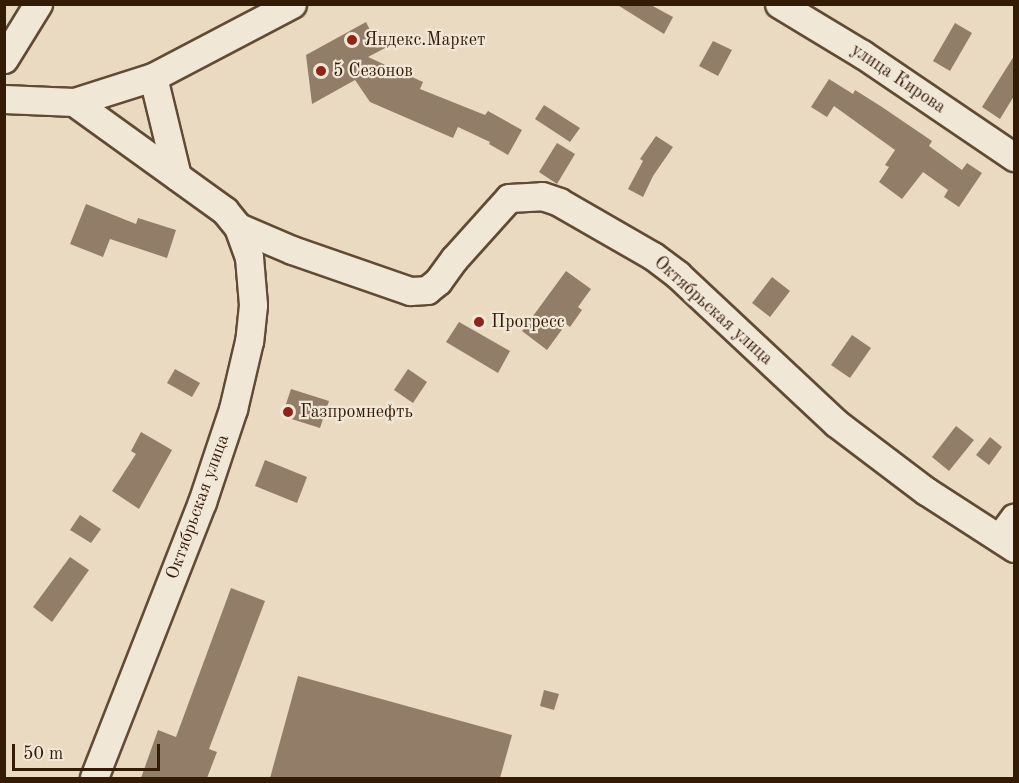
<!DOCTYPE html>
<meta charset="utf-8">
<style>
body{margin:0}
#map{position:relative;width:1019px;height:783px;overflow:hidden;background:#eadac2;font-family:"Old Standard TT",serif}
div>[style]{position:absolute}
.building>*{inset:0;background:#927e68}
.roads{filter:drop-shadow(2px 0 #614b35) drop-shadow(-2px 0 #614b35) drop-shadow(0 2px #614b35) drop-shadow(0 -2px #614b35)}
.minor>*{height:27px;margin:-13.5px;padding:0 13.5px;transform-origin:13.5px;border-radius:13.5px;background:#f1e7d7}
.dots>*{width:16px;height:16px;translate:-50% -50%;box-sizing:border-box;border:3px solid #f1e7d7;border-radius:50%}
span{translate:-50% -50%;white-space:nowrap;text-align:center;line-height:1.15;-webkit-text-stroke:4.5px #f1e7d7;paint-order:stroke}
.poi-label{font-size:18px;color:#331b06}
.left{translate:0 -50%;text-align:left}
.street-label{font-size:18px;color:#331b06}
.frame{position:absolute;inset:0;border:6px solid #331b06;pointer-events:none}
.scale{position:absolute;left:12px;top:744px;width:148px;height:27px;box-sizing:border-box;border:3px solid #331b06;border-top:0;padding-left:8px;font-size:18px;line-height:21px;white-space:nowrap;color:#331b06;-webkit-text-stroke:4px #f1e7d7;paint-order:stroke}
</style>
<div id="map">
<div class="building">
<div style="clip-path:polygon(616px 4px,649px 4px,673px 17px,664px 34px)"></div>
<div style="clip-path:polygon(366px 22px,372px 34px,378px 31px,387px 47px,368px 57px,423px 82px,420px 89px,485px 115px,488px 111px,522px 130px,508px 155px,489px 144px,490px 142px,458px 127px,453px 138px,370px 102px,355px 80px,312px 104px,306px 55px)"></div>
<div style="clip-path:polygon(955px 23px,972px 33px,950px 71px,933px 61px)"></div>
<div style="clip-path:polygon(713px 41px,732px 50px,718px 76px,699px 66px)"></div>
<div style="clip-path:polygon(1014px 56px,1014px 96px,1000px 119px,982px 107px)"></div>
<div style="clip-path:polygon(829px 79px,853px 94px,855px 90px,882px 107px,932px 141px,929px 146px,962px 170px,967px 163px,982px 173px,959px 207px,944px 197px,948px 190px,923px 172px,902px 199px,879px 182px,889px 167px,885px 165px,895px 150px,834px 106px,827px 117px,811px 107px)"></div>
<div style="clip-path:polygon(544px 105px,580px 128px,570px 142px,535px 119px)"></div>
<div style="clip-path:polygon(656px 136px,673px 147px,653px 176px,643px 197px,628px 189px,643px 161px,640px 159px)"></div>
<div style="clip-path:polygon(557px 143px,575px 154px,557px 184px,539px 172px)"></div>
<div style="clip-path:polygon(86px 204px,136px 224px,138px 218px,176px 230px,167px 258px,110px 239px,103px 257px,70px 244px)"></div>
<div style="clip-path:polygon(566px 271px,591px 289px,578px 307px,582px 310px,570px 327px,566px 324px,547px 350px,522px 331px)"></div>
<div style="clip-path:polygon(772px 277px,790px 291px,770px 317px,752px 303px)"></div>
<div style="clip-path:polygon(459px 322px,510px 351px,498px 373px,446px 342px)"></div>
<div style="clip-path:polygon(852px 335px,871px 348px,850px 378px,831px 365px)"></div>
<div style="clip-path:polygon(175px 369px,200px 383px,192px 397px,167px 383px)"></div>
<div style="clip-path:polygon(408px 369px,427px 382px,413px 403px,394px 390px)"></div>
<div style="clip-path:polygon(291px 389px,329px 401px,320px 428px,282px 416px)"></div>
<div style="clip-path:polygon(956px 426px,974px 440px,949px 471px,932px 457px)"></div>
<div style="clip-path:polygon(141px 432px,172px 450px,139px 509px,112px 491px,136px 454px,131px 451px)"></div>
<div style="clip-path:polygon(990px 437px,1002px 447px,989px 465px,976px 455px)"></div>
<div style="clip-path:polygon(265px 460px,307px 477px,297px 503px,255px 486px)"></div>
<div style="clip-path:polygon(80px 515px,101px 529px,91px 543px,70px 530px)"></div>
<div style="clip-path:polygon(70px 557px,89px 570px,52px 622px,33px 607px)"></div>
<div style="clip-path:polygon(231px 588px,265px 601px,209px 749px,217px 752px,207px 778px,141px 778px,158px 730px,176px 737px)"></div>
<div style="clip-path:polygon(298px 676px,512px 735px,500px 778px,270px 778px)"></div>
<div style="clip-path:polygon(544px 690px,559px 694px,554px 710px,540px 706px)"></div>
</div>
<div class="roads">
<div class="minor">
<div style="left:779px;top:4px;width:97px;rotate:31.1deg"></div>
<div style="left:862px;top:54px;width:184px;rotate:34.1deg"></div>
<div style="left:4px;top:59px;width:65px;rotate:-58.3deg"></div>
<div style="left:153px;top:77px;width:102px;rotate:76.4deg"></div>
<div style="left:4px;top:99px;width:70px;rotate:2.5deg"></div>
<div style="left:74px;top:102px;width:83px;rotate:-17.6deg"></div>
<div style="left:153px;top:77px;width:157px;rotate:-27.7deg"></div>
<div style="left:74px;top:102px;width:186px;rotate:35.8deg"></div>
<div style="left:225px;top:211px;width:21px;rotate:51deg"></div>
<div style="left:238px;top:227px;width:32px;rotate:70deg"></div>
<div style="left:249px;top:257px;width:48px;rotate:85.2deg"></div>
<div style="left:253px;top:305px;width:36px;rotate:96deg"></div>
<div style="left:249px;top:341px;width:70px;rotate:103.2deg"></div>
<div style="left:233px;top:409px;width:98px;rotate:108.4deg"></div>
<div style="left:202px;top:502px;width:296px;rotate:111.4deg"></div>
<div style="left:238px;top:227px;width:59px;rotate:23.1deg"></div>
<div style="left:292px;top:250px;width:125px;rotate:19.2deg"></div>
<div style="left:410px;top:291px;width:17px;rotate:-3deg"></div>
<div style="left:427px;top:290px;width:14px;rotate:-39deg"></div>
<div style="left:438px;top:281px;width:27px;rotate:-54deg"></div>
<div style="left:454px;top:259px;width:82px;rotate:-48deg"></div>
<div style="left:509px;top:198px;width:33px;rotate:-3deg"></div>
<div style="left:542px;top:196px;width:18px;rotate:19deg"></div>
<div style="left:559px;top:202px;width:108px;rotate:29.9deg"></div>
<div style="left:653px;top:256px;width:31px;rotate:37deg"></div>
<div style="left:678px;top:275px;width:216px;rotate:43.1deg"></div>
<div style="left:836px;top:423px;width:113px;rotate:37.1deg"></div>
<div style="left:926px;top:491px;width:105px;rotate:32.9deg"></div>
<div style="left:1000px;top:537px;width:24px;rotate:-54deg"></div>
</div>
</div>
<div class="dots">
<div style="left:352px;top:40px;background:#8f2418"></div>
<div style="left:321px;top:71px;background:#8f2418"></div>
<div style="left:479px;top:322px;background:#8f2418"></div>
<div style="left:288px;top:412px;background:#8f2418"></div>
</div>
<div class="poi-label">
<span class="left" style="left:364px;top:40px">Яндекс.Маркет</span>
<span class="left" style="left:333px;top:71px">5 Сезонов</span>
<span class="left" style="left:491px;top:322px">Прогресс</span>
<span class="left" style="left:300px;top:412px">Газпромнефть</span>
</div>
<div class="street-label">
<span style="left:898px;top:79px;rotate:34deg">улица Кирова</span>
<span style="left:713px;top:311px;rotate:42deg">Октябрьская улица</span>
<span style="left:198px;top:507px;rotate:-70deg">Октябрьская улица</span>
</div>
<div class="frame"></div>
<div class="scale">50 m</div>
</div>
